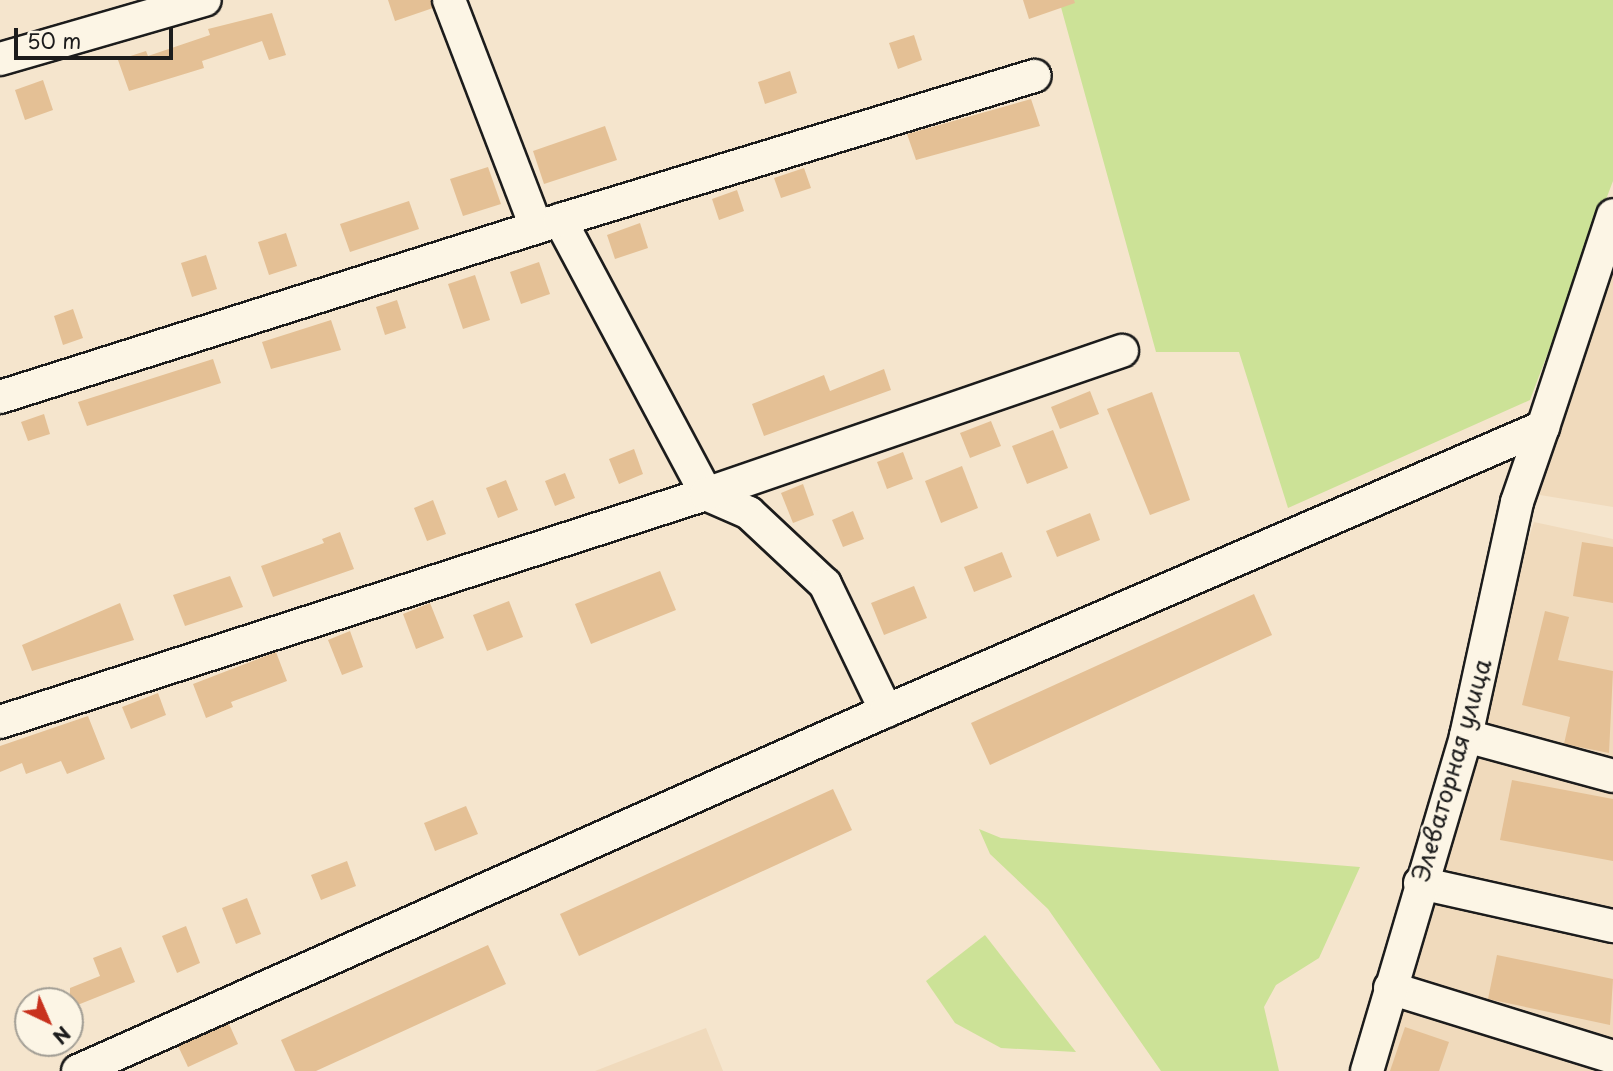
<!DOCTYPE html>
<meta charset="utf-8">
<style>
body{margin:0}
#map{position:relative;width:1613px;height:1071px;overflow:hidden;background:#f5e5cd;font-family:"Playpen Sans",sans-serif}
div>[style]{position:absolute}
.built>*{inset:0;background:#f0dabc}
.green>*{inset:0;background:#cce297}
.building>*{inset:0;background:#e4c095}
.roads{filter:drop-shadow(2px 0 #1c1c1c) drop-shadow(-2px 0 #1c1c1c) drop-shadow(0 2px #1c1c1c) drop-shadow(0 -2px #1c1c1c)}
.minor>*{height:32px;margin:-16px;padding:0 16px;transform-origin:16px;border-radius:16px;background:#fcf5e5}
span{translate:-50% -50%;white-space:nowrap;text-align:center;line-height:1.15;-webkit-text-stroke:5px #fcf5e5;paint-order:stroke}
.street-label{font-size:24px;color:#1c1c1c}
.north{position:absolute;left:14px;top:987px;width:70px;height:70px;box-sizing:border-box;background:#fcf5e5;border:2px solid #a29e95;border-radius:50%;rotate:136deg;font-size:19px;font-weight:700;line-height:28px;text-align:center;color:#1c1c1c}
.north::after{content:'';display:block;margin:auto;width:24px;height:32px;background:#c8321e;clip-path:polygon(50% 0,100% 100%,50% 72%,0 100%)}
.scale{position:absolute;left:14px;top:28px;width:159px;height:32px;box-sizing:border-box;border:4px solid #1c1c1c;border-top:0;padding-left:9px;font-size:21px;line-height:24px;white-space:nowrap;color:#1c1c1c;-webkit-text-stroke:5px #fcf5e5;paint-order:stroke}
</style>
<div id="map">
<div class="built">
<div style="clip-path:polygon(1613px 247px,1613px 507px,1540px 495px,1543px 427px)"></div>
<div style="clip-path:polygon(1534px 522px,1613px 539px,1613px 1071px,1354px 1071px)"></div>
<div style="clip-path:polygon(706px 1028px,723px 1071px,595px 1071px)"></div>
</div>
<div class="green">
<div style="clip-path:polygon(1059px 0,1613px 0,1613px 181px,1530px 400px,1288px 508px,1239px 352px,1156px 352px)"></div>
<div style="clip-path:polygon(979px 829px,1001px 838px,1360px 867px,1319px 958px,1276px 985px,1264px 1007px,1279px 1071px,1161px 1071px,1048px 909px,990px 854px)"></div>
<div style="clip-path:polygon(985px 935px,1076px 1052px,1001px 1048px,955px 1023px,926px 981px)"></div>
</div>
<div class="building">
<div style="clip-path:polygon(388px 0,431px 0,433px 8px,395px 21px)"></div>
<div style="clip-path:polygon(1023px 0,1074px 0,1075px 3px,1029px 19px)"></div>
<div style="clip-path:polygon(272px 13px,286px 55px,269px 60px,262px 41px,202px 61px,204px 68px,129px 91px,118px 60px,146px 51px,148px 56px,210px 35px,208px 29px)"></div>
<div style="clip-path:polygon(914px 35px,922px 60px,898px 69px,889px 43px)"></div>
<div style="clip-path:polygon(790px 71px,797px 93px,765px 104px,758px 82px)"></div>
<div style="clip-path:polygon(43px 80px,53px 110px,25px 120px,15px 90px)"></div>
<div style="clip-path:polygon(1031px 99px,1040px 126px,916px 160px,907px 134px)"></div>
<div style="clip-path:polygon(605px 126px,617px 160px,544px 184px,533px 151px)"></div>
<div style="clip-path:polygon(488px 167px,501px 204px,463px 216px,450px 179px)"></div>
<div style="clip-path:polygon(804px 168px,811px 188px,781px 198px,774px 178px)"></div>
<div style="clip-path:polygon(737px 190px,744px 211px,719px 220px,712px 199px)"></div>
<div style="clip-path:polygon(409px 201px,419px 229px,350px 252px,340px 224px)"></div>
<div style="clip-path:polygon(640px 223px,648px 248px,615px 259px,607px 235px)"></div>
<div style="clip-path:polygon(286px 233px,297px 266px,269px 275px,258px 242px)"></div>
<div style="clip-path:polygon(206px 255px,217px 289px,192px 297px,181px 263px)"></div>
<div style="clip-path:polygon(539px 262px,550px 294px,521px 304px,510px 272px)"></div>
<div style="clip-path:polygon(475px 275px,490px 320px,463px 329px,448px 284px)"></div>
<div style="clip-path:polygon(397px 300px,406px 328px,385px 335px,376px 307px)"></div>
<div style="clip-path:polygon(73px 309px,83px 338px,63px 345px,54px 316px)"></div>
<div style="clip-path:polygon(331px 320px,341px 350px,271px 369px,262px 342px)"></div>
<div style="clip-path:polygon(213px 359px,221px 383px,87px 426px,78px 402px)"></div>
<div style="clip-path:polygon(884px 369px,891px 390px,764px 436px,752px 404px,824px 375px,830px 391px)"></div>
<div style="clip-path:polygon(1090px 391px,1099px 414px,1060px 429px,1051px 407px)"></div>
<div style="clip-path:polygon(1152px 392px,1190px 500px,1150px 515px,1107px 409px)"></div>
<div style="clip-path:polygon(44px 414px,50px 434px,28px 441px,21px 422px)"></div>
<div style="clip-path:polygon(991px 421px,1001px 446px,970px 458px,960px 433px)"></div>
<div style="clip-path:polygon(1053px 430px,1068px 468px,1027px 484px,1012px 446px)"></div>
<div style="clip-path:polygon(634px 449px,643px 474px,619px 484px,609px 459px)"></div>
<div style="clip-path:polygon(903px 452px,913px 479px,887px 489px,877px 462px)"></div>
<div style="clip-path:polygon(962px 466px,978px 508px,941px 523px,925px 481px)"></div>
<div style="clip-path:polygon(565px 473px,575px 498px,555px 506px,545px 481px)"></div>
<div style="clip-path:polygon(506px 480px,518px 510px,498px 518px,486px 488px)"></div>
<div style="clip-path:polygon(803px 484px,814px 515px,793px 523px,781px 493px)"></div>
<div style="clip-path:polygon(433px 500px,446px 534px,427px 541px,414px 508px)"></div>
<div style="clip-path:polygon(853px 511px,864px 539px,843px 547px,832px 520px)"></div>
<div style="clip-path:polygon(1090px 513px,1100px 540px,1057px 557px,1046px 531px)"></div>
<div style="clip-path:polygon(340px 532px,354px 569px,273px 597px,261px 566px,324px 543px,322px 539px)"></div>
<div style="clip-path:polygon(1582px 542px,1613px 547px,1613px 603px,1573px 596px)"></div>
<div style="clip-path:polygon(1002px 552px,1012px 577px,974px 592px,964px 567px)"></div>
<div style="clip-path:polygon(660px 571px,676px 610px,591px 644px,575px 604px)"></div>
<div style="clip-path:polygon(230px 576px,243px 607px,185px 626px,173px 595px)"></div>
<div style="clip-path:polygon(914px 586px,927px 618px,884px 635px,871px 603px)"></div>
<div style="clip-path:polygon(1254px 594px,1272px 635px,990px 765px,971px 723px)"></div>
<div style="clip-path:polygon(509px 601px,523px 637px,487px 651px,473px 615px)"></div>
<div style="clip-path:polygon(120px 603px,134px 640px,32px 671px,22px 645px)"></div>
<div style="clip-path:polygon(430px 603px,444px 638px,416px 649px,403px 614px)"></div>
<div style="clip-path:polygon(1545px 611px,1569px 617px,1558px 660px,1613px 671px,1609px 753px,1564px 744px,1570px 717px,1522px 705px)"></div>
<div style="clip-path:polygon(350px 631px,363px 667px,342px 675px,328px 640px)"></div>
<div style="clip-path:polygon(276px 652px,287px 681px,231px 702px,233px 707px,206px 718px,193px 684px)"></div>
<div style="clip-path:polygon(158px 693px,166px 715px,131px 729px,122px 707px)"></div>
<div style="clip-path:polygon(88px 716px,105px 759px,67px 774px,61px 761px,26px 774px,22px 763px,0 772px,0 746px)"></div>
<div style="clip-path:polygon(1512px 780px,1613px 799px,1613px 861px,1500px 840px)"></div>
<div style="clip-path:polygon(833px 789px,852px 830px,579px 956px,560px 914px)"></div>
<div style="clip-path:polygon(466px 806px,478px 834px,435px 851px,424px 823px)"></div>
<div style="clip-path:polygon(347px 861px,356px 886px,321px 900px,311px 875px)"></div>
<div style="clip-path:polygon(247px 898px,261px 934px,236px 944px,222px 908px)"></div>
<div style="clip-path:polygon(186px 926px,200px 963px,177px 973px,162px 936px)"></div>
<div style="clip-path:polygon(488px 945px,506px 984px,316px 1071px,295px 1071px,281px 1040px)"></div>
<div style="clip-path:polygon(121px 947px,135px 982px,70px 1008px,70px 988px,100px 976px,93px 958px)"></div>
<div style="clip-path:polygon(1497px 955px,1613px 979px,1610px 1025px,1488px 999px)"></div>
<div style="clip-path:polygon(229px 1024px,238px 1044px,188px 1067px,178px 1046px)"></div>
<div style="clip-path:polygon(1405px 1027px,1449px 1042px,1439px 1071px,1390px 1071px)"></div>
</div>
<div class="roads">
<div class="minor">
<div style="left:449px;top:0;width:243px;rotate:69deg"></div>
<div style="left:0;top:59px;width:213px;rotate:-16.1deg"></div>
<div style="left:560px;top:220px;width:310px;rotate:61.9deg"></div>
<div style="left:706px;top:494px;width:47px;rotate:23.8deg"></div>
<div style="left:749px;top:513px;width:104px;rotate:43.1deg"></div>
<div style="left:825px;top:584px;width:141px;rotate:64.3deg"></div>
<div style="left:0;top:397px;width:587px;rotate:-17.54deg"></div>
<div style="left:560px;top:220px;width:496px;rotate:-16.9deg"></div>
<div style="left:0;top:722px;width:742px;rotate:-17.9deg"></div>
<div style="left:706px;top:494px;width:440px;rotate:-19deg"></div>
<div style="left:1466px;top:736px;width:152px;rotate:15.2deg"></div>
<div style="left:1420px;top:883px;width:198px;rotate:12.6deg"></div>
<div style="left:1390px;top:988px;width:233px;rotate:17.2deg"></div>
<div style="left:78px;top:1071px;width:885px;rotate:-24.02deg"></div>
<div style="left:886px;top:711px;width:716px;rotate:-23.38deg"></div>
<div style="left:1543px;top:427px;width:223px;rotate:-71.7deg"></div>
<div style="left:1367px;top:1071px;width:349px;rotate:-73.5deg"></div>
<div style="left:1466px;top:736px;width:239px;rotate:-77.7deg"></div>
<div style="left:1517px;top:502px;width:79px;rotate:-70.9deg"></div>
</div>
</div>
<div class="street-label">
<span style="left:1451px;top:770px;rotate:-74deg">Элеваторная улица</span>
</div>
<div class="north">N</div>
<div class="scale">50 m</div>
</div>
